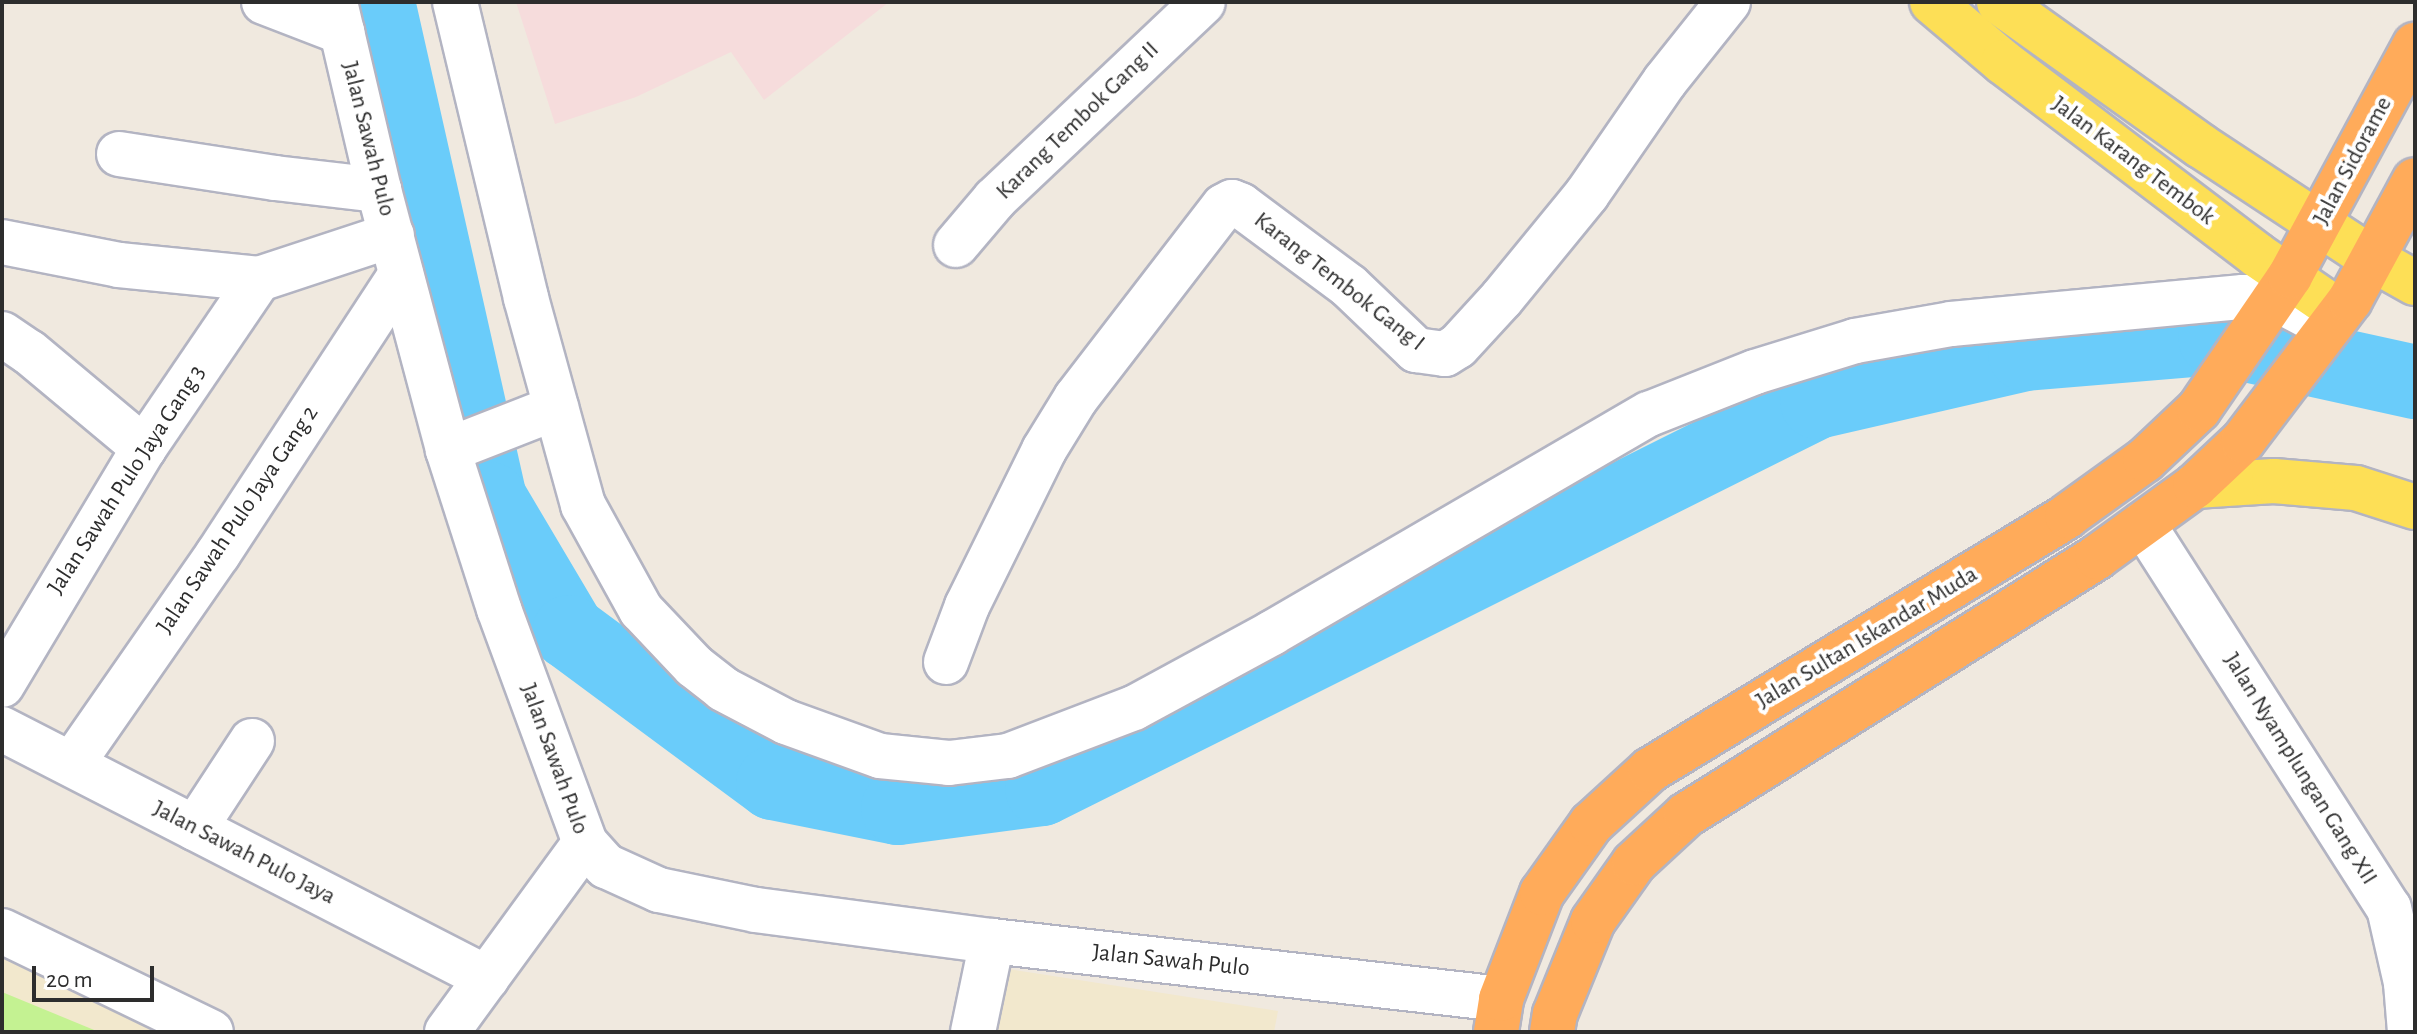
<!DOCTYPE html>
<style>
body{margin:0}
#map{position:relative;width:2417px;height:1034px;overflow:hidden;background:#f0e9df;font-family:"Alegreya Sans",sans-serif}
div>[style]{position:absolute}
.education>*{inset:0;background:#f2e8cd}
.medical>*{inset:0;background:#f6dcdc}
.pitch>*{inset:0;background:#c4f292}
.river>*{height:74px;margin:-37px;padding:0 37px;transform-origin:37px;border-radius:37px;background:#6accfa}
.roads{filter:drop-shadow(2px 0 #b3b4c2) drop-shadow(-2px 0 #b3b4c2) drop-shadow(0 2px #b3b4c2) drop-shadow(0 -2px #b3b4c2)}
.minor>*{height:44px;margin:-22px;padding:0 22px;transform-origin:22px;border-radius:22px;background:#fff}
.major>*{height:44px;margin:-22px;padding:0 22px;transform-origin:22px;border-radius:22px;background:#fddf56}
.highway>*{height:44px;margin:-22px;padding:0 22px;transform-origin:22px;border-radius:22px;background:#ffab5a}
span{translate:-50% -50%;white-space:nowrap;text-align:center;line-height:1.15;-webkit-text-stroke:8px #fff;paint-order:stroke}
.street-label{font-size:24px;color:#2d2d2d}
.frame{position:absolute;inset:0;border:4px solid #2d2d2d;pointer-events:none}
.scale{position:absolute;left:32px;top:966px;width:122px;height:36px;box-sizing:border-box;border:4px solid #2d2d2d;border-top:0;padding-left:10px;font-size:24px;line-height:28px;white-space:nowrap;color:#2d2d2d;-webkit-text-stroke:6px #fff;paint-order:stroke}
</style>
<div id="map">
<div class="education">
<div style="clip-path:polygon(2px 938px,189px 1032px,2px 1032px)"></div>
<div style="clip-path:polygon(1002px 968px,1278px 1011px,1274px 1032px,989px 1032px)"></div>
</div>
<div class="medical">
<div style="clip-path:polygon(516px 2px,889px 2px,764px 100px,731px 52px,636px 97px,555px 124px)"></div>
</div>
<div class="pitch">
<div style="clip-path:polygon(2px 992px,99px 1032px,2px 1032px)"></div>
</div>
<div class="river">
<div style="left:378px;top:2px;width:509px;rotate:77.3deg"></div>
<div style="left:490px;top:499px;width:155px;rotate:59.3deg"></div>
<div style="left:569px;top:632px;width:254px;rotate:36.5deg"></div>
<div style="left:773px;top:783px;width:127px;rotate:11.3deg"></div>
<div style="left:898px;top:808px;width:145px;rotate:-7.5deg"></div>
<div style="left:1042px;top:789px;width:866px;rotate:-26.54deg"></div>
<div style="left:1817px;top:402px;width:213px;rotate:-13deg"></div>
<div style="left:2025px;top:354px;width:191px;rotate:-4.8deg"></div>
<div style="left:2215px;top:338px;width:205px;rotate:12.4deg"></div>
</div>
<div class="roads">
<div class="minor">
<div style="left:264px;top:2px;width:84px;rotate:21deg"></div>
<div style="left:335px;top:2px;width:193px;rotate:76.8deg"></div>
<div style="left:379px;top:190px;width:269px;rotate:75.1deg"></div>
<div style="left:448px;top:450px;width:167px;rotate:72.2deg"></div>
<div style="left:499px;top:609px;width:249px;rotate:69.8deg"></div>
<div style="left:585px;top:843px;width:31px;rotate:48deg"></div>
<div style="left:606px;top:866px;width:58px;rotate:24.4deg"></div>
<div style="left:659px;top:890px;width:99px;rotate:11.7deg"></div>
<div style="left:756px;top:910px;width:238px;rotate:7.5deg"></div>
<div style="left:992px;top:941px;width:512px;rotate:6.5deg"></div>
<div style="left:455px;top:2px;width:304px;rotate:76.5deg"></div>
<div style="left:526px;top:298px;width:215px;rotate:74.6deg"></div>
<div style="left:583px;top:505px;width:120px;rotate:61.1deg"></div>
<div style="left:641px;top:610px;width:77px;rotate:46.6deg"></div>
<div style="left:694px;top:666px;width:37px;rotate:38deg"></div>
<div style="left:723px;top:689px;width:71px;rotate:27.6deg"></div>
<div style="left:786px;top:722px;width:100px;rotate:19.9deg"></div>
<div style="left:880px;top:756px;width:69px;rotate:5.8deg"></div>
<div style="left:949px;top:763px;width:59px;rotate:-6.8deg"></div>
<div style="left:1008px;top:756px;width:135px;rotate:-20.9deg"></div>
<div style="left:1134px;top:708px;width:157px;rotate:-28.5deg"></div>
<div style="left:1272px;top:633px;width:436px;rotate:-30.2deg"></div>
<div style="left:1649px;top:414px;width:114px;rotate:-21.6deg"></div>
<div style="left:1755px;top:372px;width:105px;rotate:-17.2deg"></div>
<div style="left:1855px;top:341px;width:97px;rotate:-10deg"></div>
<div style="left:1951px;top:324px;width:293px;rotate:-5.3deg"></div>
<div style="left:2243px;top:297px;width:31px;rotate:2deg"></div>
<div style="left:2274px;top:298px;width:62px;rotate:27.8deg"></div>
<div style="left:119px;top:154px;width:158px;rotate:8.7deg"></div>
<div style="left:275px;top:178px;width:105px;rotate:6.6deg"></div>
<div style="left:2px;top:242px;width:119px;rotate:11.1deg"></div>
<div style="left:119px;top:265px;width:141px;rotate:5.7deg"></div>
<div style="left:259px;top:279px;width:140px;rotate:-18.3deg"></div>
<div style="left:956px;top:245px;width:60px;rotate:-49.7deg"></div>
<div style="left:995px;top:199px;width:286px;rotate:-43.4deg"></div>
<div style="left:2px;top:334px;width:32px;rotate:34deg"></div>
<div style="left:29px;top:352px;width:150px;rotate:39.9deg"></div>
<div style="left:448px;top:450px;width:116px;rotate:-21.3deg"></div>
<div style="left:2143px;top:524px;width:456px;rotate:57.4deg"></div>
<div style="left:2389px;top:908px;width:77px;rotate:77.2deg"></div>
<div style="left:2406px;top:983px;width:49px;rotate:85.3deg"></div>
<div style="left:946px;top:662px;width:60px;rotate:-69.4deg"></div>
<div style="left:967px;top:606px;width:174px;rotate:-63.7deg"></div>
<div style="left:1044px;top:450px;width:61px;rotate:-58.4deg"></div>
<div style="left:1076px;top:398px;width:242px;rotate:-52.4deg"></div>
<div style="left:1224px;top:206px;width:9px;rotate:-27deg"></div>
<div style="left:1232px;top:202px;width:9px;rotate:21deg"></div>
<div style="left:1240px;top:205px;width:136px;rotate:36.6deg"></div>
<div style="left:1349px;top:286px;width:93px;rotate:43.7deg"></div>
<div style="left:1416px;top:350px;width:29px;rotate:8deg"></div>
<div style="left:1445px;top:354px;width:15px;rotate:-32deg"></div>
<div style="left:1458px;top:346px;width:65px;rotate:-47.5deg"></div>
<div style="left:1502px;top:298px;width:134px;rotate:-50.7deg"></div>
<div style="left:1587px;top:194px;width:137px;rotate:-55.4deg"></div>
<div style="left:1665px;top:81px;width:101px;rotate:-51.4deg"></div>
<div style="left:2px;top:685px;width:276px;rotate:-59.1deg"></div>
<div style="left:144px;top:448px;width:204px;rotate:-55.8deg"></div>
<div style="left:2px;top:729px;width:545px;rotate:27.18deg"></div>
<div style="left:72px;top:764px;width:256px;rotate:-55.2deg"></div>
<div style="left:218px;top:554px;width:334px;rotate:-56.8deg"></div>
<div style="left:195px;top:828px;width:104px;rotate:-56.8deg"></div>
<div style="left:2px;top:931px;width:232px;rotate:25.8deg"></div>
<div style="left:447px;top:1032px;width:234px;rotate:-53.9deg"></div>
<div style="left:973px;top:1032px;width:93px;rotate:-78.2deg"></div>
</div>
<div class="major">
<div style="left:1932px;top:2px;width:93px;rotate:40.2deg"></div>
<div style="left:2003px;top:62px;width:319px;rotate:37.2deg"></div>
<div style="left:2257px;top:255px;width:101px;rotate:34.5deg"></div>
<div style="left:1999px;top:2px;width:248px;rotate:35.5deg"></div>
<div style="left:2201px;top:146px;width:207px;rotate:33.4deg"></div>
<div style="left:2374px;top:260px;width:47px;rotate:29.3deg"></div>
<div style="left:2195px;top:486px;width:79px;rotate:-3.6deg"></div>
<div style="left:2274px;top:481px;width:82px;rotate:4.9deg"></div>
<div style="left:2356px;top:488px;width:62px;rotate:17.9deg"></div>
</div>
<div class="highway">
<div style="left:1496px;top:1032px;width:33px;rotate:-81deg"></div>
<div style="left:1501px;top:999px;width:114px;rotate:-68.9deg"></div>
<div style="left:1542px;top:893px;width:85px;rotate:-54.6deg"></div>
<div style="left:1591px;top:824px;width:80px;rotate:-42.5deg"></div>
<div style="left:1650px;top:770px;width:488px;rotate:-31.3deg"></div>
<div style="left:2067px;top:516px;width:96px;rotate:-35.7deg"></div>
<div style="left:2145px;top:460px;width:74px;rotate:-43.4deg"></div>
<div style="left:2199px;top:409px;width:161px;rotate:-55.6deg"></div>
<div style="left:2290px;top:276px;width:263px;rotate:-61.6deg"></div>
<div style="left:1552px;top:1032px;width:18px;rotate:-81deg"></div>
<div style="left:1555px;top:1014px;width:100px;rotate:-67.8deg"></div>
<div style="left:1593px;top:921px;width:71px;rotate:-54.7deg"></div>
<div style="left:1634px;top:863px;width:71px;rotate:-42.7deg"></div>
<div style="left:1686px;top:815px;width:485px;rotate:-32.1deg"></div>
<div style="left:2097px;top:557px;width:121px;rotate:-35.9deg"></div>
<div style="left:2195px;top:486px;width:66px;rotate:-43.2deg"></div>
<div style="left:2243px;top:441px;width:177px;rotate:-52.8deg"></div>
<div style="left:2350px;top:300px;width:136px;rotate:-61.6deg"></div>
</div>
</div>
<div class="street-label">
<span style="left:1078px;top:121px;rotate:-44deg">Karang Tembok Gang II</span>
<span style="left:368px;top:139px;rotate:76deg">Jalan Sawah Pulo</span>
<span style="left:2133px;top:161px;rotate:37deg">Jalan Karang Tembok</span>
<span style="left:2353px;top:161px;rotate:-62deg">Jalan Sidorame</span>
<span style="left:1339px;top:282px;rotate:38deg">Karang Tembok Gang I</span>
<span style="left:127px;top:480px;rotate:-57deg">Jalan Sawah Pulo Jaya Gang 3</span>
<span style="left:238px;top:520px;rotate:-56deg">Jalan Sawah Pulo Jaya Gang 2</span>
<span style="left:1867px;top:638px;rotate:-31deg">Jalan Sultan Iskandar Muda</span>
<span style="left:554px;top:759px;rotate:70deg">Jalan Sawah Pulo</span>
<span style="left:2300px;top:769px;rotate:58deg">Jalan Nyamplungan Gang XII</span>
<span style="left:244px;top:853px;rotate:27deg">Jalan Sawah Pulo Jaya</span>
<span style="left:1171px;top:961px;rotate:6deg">Jalan Sawah Pulo</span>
</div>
<div class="frame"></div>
<div class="scale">20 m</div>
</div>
